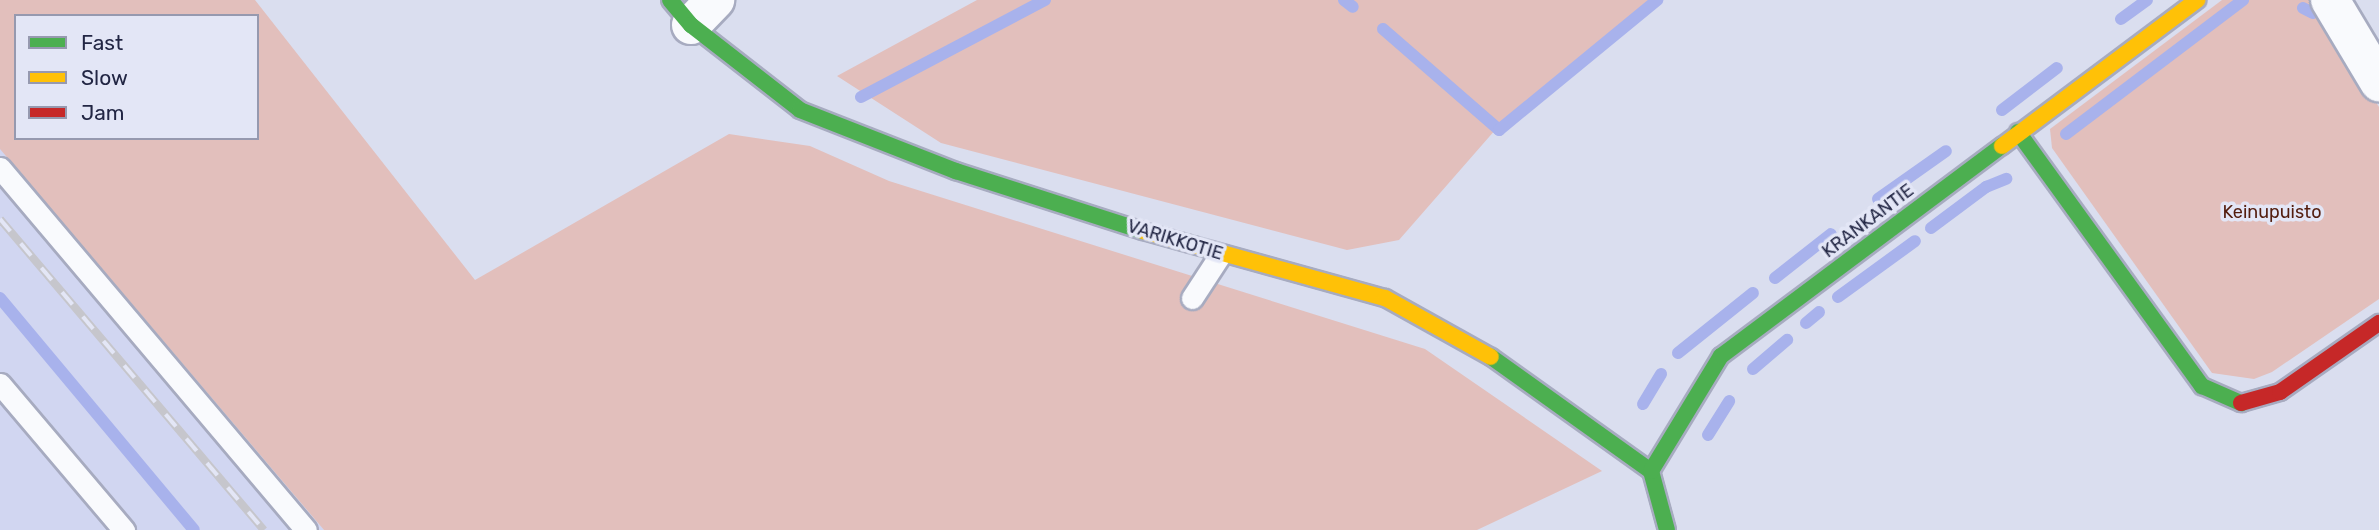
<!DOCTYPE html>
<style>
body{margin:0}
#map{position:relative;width:2379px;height:530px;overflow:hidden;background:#dadeef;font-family:Rubik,sans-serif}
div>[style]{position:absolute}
.built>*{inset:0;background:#d1d6f1}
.green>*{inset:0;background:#e2bfbc}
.stream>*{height:12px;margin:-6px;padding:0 6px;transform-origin:6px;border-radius:6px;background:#a8b2ec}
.roads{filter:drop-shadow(2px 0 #a7abc0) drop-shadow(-2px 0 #a7abc0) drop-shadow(0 2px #a7abc0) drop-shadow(0 -2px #a7abc0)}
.lane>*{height:21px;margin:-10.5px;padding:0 10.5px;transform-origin:10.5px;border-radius:10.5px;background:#f9fafd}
.street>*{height:38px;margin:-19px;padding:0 19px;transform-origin:19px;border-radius:19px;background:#f9fafd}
.fast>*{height:16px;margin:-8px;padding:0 8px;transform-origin:8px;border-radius:8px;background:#4caf50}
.slow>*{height:16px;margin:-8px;padding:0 8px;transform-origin:8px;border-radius:8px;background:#ffc107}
.jam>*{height:16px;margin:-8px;padding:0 8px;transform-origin:8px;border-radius:8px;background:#c62828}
.rail>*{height:8px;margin-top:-4px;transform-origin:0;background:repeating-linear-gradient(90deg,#e3e6f6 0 16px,#c6c6cc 0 32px);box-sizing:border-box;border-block:2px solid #c6c6cc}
span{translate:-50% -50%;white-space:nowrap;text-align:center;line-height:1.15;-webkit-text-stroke:7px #e3e6f6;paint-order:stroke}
.park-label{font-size:18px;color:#531d0e}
.street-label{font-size:18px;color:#222644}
.legend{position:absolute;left:14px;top:14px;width:245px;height:126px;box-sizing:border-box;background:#e3e6f6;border:2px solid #9699af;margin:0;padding:9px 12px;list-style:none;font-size:21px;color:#222644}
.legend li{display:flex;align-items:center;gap:14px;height:35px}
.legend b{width:35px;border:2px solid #9699af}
</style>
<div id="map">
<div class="built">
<div style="clip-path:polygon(0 147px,86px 251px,324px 530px,0 530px)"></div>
</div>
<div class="green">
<div style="clip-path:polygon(evenodd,0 0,255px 0,475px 280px,729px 134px,810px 146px,889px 181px,1425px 349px,1602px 471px,1477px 530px,324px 530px,0 149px,0 0,16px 16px,257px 16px,257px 138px,16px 138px,16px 16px)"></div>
<div style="clip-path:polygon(977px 0,1662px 0,1496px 129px,1399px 240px,1347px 250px,941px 143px,837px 76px)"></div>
<div style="clip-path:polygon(2222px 0,2312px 0,2379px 107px,2379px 299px,2272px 372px,2254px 379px,2212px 373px,2052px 148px,2050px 129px)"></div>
</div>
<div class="stream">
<div style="left:1344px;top:0;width:11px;rotate:38deg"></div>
<div style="left:2303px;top:8px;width:11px;rotate:27deg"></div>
<div style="left:2121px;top:19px;width:32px;rotate:-36deg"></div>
<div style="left:1383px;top:29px;width:154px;rotate:41deg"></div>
<div style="left:1499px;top:130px;width:205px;rotate:-39.4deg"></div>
<div style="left:861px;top:97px;width:208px;rotate:-27.8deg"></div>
<div style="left:2002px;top:110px;width:69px;rotate:-37.4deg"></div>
<div style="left:2066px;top:134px;width:222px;rotate:-37.1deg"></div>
<div style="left:1878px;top:199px;width:83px;rotate:-35.2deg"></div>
<div style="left:1931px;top:228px;width:69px;rotate:-36.7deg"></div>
<div style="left:1986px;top:187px;width:22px;rotate:-22deg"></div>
<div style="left:1775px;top:278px;width:71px;rotate:-38.2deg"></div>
<div style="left:1838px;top:297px;width:95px;rotate:-36deg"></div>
<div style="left:0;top:298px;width:302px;rotate:50.1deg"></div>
<div style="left:1806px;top:323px;width:17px;rotate:-40deg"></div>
<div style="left:1678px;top:353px;width:96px;rotate:-38.7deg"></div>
<div style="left:1753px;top:369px;width:45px;rotate:-40.5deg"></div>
<div style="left:1643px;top:404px;width:35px;rotate:-59deg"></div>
<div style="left:1708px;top:435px;width:40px;rotate:-58deg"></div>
</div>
<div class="roads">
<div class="lane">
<div style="left:0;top:168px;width:474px;rotate:49.8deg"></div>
<div style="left:1192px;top:298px;width:51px;rotate:-56.9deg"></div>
<div style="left:0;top:384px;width:192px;rotate:49.7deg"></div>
</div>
<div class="street">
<div style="left:2330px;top:0;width:96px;rotate:59.1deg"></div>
<div style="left:691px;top:25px;width:35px;rotate:-46deg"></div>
</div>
<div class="fast">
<div style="left:670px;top:0;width:33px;rotate:50deg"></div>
<div style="left:691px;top:25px;width:138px;rotate:37.9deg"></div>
<div style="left:800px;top:110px;width:168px;rotate:21.4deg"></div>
<div style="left:956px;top:171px;width:196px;rotate:17.8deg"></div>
<div style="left:2018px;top:132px;width:314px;rotate:54.1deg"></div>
<div style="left:2202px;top:386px;width:43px;rotate:23.6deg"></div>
<div style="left:1491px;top:357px;width:196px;rotate:35.5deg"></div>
<div style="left:1667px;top:530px;width:61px;rotate:-105.2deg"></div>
<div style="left:1651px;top:471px;width:135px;rotate:-58.7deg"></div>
<div style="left:1721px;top:356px;width:351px;rotate:-36.8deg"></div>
</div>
<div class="slow">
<div style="left:2002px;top:146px;width:244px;rotate:-36.8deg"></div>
<div style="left:1143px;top:231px;width:251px;rotate:15.5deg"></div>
<div style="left:1385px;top:298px;width:121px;rotate:29.1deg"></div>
</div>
<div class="jam">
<div style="left:2241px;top:403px;width:41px;rotate:-15.8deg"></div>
<div style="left:2280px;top:392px;width:121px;rotate:-34.9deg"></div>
</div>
</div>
<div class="rail">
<div style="left:0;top:219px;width:408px;rotate:49.7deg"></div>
</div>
<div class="park-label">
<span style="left:2272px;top:212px">Keinupuisto</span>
</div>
<div class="street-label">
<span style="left:1868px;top:221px;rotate:-37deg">KRANKANTIE</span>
<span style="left:1175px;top:240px;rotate:17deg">VARIKKOTIE</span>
</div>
<ul class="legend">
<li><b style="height:9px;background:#4caf50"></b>Fast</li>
<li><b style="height:9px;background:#ffc107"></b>Slow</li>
<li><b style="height:9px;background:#c62828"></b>Jam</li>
</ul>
</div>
